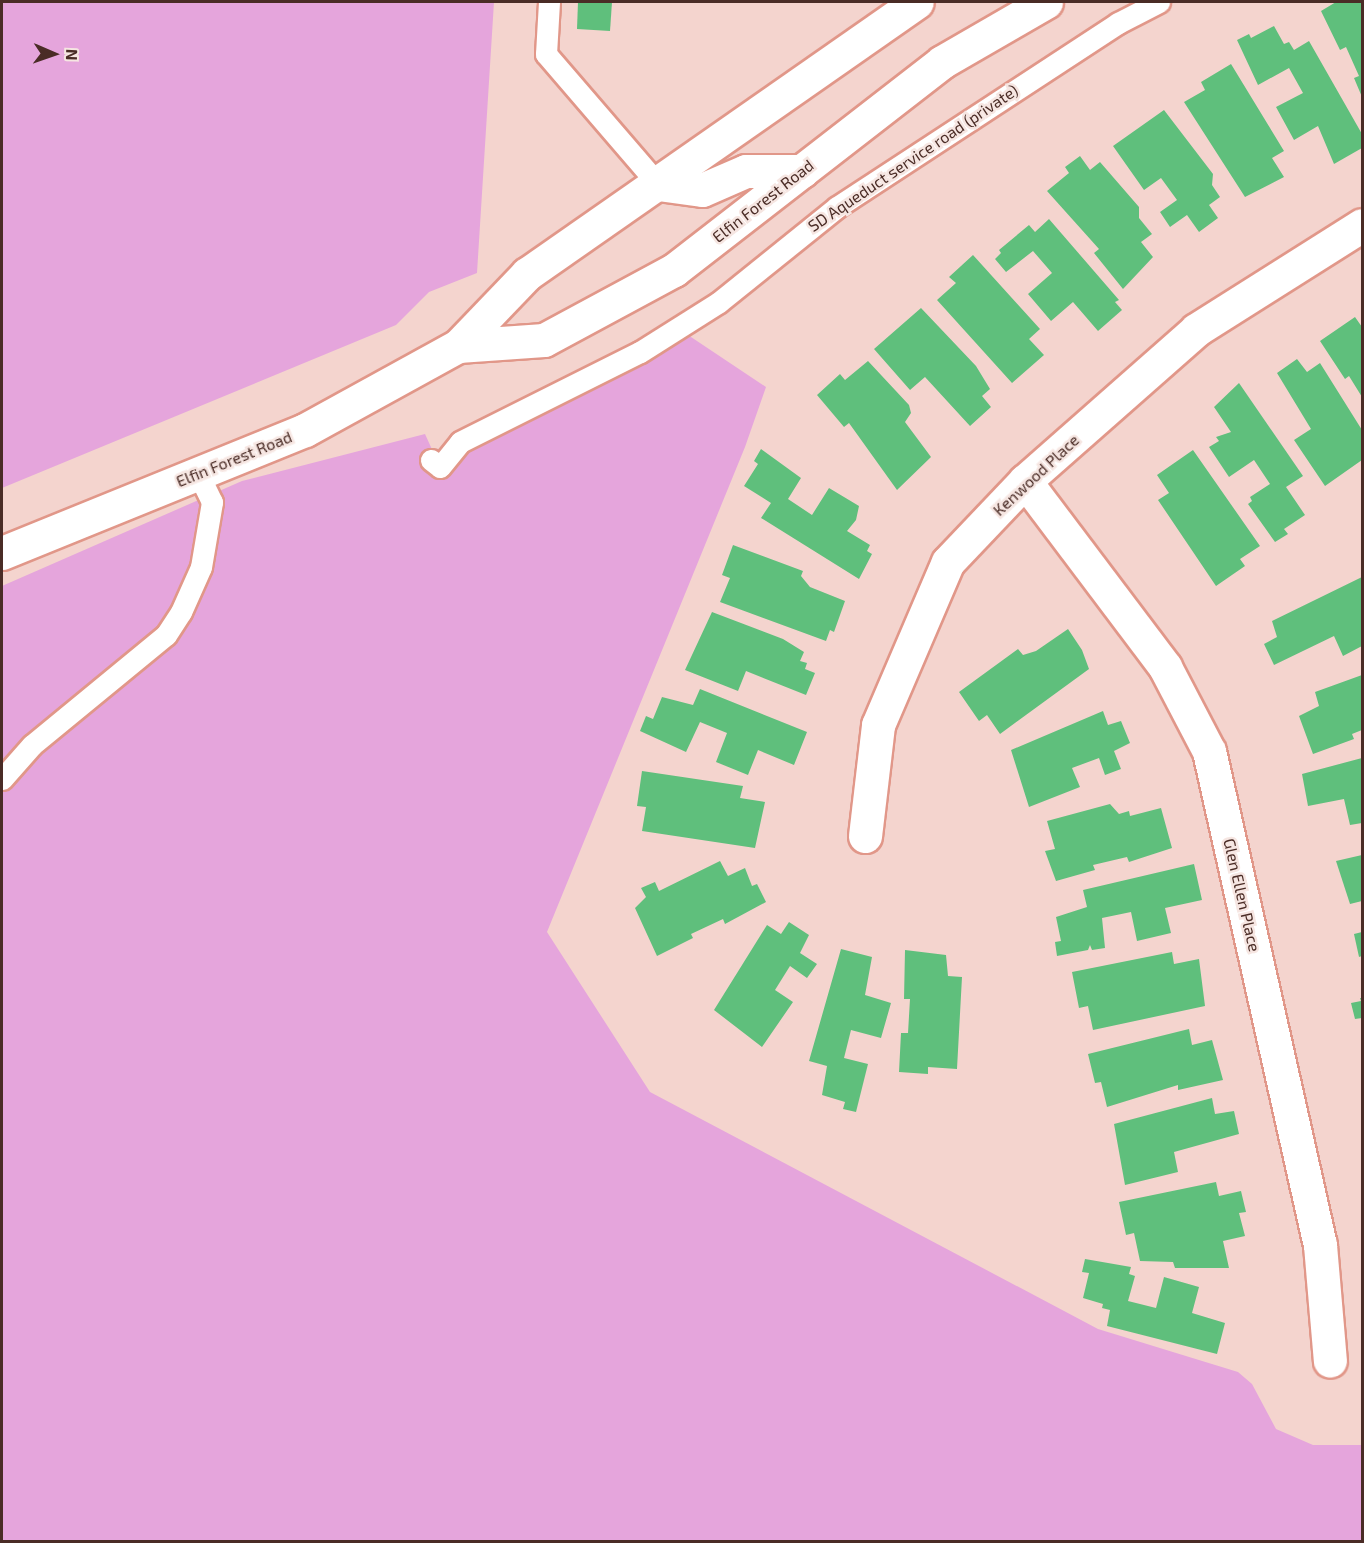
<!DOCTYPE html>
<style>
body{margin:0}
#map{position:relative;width:1364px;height:1543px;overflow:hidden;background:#f4d4ce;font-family:"Exo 2",sans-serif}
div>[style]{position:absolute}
.green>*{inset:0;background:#e5a5dc}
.building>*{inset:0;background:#5fbf7c}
.roads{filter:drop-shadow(2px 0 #e19789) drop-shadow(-2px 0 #e19789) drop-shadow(0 2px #e19789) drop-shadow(0 -2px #e19789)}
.lane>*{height:21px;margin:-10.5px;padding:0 10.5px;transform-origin:10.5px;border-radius:10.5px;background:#fff}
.street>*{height:33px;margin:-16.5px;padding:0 16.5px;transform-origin:16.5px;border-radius:16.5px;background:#fff}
.secondary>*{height:33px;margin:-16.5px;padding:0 16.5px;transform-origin:16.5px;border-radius:16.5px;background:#fff}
span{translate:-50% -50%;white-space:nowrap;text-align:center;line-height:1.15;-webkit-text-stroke:5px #f6e6e2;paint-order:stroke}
.street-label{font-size:16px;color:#4a2c26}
.frame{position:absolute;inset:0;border:3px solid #4a2c26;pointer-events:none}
.north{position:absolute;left:24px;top:24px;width:60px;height:60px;-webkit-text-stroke:4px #f6e6e2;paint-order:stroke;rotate:92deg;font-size:16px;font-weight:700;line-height:24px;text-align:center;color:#4a2c26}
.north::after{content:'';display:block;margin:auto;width:21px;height:27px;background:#4a2c26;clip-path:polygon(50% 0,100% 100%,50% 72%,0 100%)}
</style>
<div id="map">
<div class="green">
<div style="clip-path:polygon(2px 2px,494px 2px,477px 273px,429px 292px,396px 325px,2px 488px)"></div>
<div style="clip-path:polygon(682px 331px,766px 387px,745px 447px,547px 932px,650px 1092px,1098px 1329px,1238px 1372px,1252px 1384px,1276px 1429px,1313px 1445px,1362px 1445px,1362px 1541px,2px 1541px,2px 586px,242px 481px,425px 434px,440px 467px)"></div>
</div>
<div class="building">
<div style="clip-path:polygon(578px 2px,612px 2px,610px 31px,577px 29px)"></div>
<div style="clip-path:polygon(1336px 2px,1362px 2px,1362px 97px,1354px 78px,1359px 76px,1346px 47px,1340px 50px,1321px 11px)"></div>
<div style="clip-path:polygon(1274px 26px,1284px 44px,1289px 42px,1294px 50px,1309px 41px,1362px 134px,1362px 148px,1334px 164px,1318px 126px,1294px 140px,1276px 107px,1303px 93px,1289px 68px,1258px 85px,1237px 40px,1249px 34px,1251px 38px)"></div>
<div style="clip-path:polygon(1231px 64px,1284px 151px,1272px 158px,1284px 177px,1245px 197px,1184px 102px,1205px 90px,1201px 82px)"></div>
<div style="clip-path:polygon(1164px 110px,1213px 174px,1212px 185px,1220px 197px,1209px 205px,1218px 218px,1199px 232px,1187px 215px,1170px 227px,1160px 212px,1177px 200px,1161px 178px,1144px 190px,1113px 146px)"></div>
<div style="clip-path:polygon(1080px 156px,1090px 170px,1100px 162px,1139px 207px,1139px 218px,1152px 234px,1141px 242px,1153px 257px,1123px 289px,1094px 253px,1099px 249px,1047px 191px,1069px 173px,1065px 167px)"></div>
<div style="clip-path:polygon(1049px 219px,1119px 300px,1115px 302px,1122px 310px,1098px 331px,1073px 302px,1051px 321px,1028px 294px,1052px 273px,1033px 251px,1006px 272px,995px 259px,1001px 253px,999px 250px,1029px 225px,1035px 232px)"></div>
<div style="clip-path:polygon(973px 255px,1040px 329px,1029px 339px,1044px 355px,1012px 383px,937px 300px,956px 283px,949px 277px)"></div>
<div style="clip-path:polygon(921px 308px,976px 366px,990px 389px,982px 396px,991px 407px,970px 426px,925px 377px,910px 390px,874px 349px)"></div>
<div style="clip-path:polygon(1355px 317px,1362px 327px,1362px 397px,1349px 376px,1345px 379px,1320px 341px)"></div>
<div style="clip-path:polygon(1297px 359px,1307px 372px,1320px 363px,1362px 430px,1362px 460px,1325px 486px,1294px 440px,1311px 429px,1277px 373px)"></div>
<div style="clip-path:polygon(868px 361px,909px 405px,911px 413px,905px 422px,931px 457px,897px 490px,849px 423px,844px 427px,817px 395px,840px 374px,845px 380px)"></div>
<div style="clip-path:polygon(1239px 383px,1303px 476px,1286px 487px,1305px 515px,1284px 529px,1288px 534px,1275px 542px,1248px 504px,1252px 501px,1250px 497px,1270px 484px,1254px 460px,1229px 477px,1209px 447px,1219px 441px,1216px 437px,1231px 432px,1214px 407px)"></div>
<div style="clip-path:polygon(761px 449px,801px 478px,788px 499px,812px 515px,829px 488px,859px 506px,856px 520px,847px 531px,870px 545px,867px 551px,872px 554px,859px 579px,761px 518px,771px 503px,744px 486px,758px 464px,754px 461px)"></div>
<div style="clip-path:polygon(1193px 450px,1260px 546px,1240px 559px,1245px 566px,1216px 586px,1158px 500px,1169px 493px,1157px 475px)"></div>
<div style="clip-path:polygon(733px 545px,803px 571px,801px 576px,810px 587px,845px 601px,834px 632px,830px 630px,826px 641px,720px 602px,730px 578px,722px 575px)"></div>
<div style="clip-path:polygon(1362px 577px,1362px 646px,1343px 656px,1334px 636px,1274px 665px,1264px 644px,1277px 637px,1272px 621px)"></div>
<div style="clip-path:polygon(712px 612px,783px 639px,804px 652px,800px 661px,807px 663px,805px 669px,815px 673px,806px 695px,746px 671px,738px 691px,685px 670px)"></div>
<div style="clip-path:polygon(1068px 629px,1082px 650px,1089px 669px,1000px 734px,987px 715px,979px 721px,959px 692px,1018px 649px,1023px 655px,1036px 651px)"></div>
<div style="clip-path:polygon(1362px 675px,1362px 730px,1352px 734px,1354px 739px,1313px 754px,1299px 716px,1319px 706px,1315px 692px)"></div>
<div style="clip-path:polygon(700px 689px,807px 732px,794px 765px,758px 750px,748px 775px,716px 762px,727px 733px,700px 722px,686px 752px,640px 731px,646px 716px,653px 719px,662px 697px,693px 705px)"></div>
<div style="clip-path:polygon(1103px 711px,1108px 725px,1121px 721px,1130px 743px,1114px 751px,1121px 769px,1105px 775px,1099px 758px,1072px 768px,1080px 787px,1029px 807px,1011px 750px)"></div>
<div style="clip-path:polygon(1362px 758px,1362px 823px,1350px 825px,1344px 799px,1308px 806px,1302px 774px)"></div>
<div style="clip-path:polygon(642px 771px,743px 786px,740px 798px,765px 802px,755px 848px,642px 831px,646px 807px,637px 806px)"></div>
<div style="clip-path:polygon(1110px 804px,1119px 814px,1129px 811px,1130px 816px,1161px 808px,1172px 848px,1129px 862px,1127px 857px,1093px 865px,1095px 870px,1056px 881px,1045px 851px,1055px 849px,1047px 821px)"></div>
<div style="clip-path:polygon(1362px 855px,1362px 901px,1350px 904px,1336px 861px)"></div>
<div style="clip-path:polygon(720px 861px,728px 876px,745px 868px,752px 886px,757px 884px,766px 902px,725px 924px,723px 919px,691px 934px,693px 938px,657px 956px,635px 908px,646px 897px,641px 888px,655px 882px,659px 891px)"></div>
<div style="clip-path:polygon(1194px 864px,1202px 900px,1165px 908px,1171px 933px,1137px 941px,1131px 912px,1102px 918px,1105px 948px,1092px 950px,1090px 945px,1088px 950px,1057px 956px,1055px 942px,1061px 941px,1056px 917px,1087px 907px,1083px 890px)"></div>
<div style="clip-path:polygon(789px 922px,809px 935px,800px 953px,817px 964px,807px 978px,790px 966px,775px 990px,793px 1002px,762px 1047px,714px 1010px,767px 925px,781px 934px)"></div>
<div style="clip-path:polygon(1362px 932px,1362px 956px,1359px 957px,1354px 934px)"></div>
<div style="clip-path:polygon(841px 949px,872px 957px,865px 995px,891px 1003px,881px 1038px,851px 1030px,844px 1058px,868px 1064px,856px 1112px,843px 1109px,845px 1102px,822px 1095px,827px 1066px,809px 1061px)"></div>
<div style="clip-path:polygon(905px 950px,946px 955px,948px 976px,962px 977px,957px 1069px,928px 1067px,928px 1074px,899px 1072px,901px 1033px,908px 1033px,910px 999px,904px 999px)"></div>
<div style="clip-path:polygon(1172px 952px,1174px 964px,1199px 959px,1205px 1006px,1093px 1030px,1088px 1006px,1079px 1008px,1072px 972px)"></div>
<div style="clip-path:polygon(1360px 998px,1362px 998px,1362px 1018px,1355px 1019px,1351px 1003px,1361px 1001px)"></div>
<div style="clip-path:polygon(1189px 1029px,1192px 1045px,1212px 1040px,1223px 1080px,1178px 1090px,1178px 1085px,1107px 1107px,1101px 1082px,1095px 1083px,1088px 1054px)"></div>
<div style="clip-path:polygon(1212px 1098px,1215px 1114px,1234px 1111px,1239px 1134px,1174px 1152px,1178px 1172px,1125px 1185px,1114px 1124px)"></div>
<div style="clip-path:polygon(1216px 1182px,1219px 1196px,1241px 1191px,1246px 1212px,1239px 1213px,1245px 1236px,1223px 1241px,1229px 1268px,1175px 1268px,1173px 1262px,1140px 1261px,1134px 1233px,1126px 1235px,1119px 1202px)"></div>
<div style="clip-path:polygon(1085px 1259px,1131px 1267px,1129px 1274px,1135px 1276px,1128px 1301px,1156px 1308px,1164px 1277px,1199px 1287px,1192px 1313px,1225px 1323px,1217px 1354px,1107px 1326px,1110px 1310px,1102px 1308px,1103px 1304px,1083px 1298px,1089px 1273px,1082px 1272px)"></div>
</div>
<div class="roads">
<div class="lane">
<div style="left:549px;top:2px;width:52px;rotate:93.3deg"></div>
<div style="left:546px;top:54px;width:172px;rotate:49.3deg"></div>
<div style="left:431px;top:460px;width:11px;rotate:38deg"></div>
<div style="left:440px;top:467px;width:32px;rotate:-51deg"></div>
<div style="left:460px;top:442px;width:201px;rotate:-26.6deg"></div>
<div style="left:640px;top:352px;width:93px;rotate:-32.3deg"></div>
<div style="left:719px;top:302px;width:151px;rotate:-38.8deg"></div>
<div style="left:837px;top:207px;width:336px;rotate:-33.2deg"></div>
<div style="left:1118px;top:23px;width:46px;rotate:-27.1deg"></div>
<div style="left:2px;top:779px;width:45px;rotate:-48.6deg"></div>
<div style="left:32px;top:745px;width:173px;rotate:-39.4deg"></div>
<div style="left:166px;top:635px;width:27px;rotate:-57deg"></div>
<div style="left:181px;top:612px;width:49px;rotate:-66deg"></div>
<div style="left:201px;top:567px;width:66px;rotate:-80.4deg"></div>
<div style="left:212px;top:502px;width:32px;rotate:-116deg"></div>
</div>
<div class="street">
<div style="left:1025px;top:481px;width:233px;rotate:53deg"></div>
<div style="left:1165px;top:667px;width:95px;rotate:62.4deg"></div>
<div style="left:1209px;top:751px;width:506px;rotate:77.34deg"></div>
<div style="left:1320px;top:1245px;width:116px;rotate:85.1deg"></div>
<div style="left:865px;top:836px;width:112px;rotate:-83.3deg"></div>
<div style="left:878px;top:725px;width:177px;rotate:-66.8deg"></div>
<div style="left:948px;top:562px;width:112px;rotate:-46.5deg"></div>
<div style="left:1025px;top:481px;width:228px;rotate:-41.4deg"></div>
<div style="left:1196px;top:330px;width:196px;rotate:-32.3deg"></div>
</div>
<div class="secondary">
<div style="left:658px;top:184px;width:44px;rotate:7.8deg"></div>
<div style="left:702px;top:190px;width:48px;rotate:-23.4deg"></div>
<div style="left:746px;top:171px;width:56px"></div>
<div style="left:458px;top:346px;width:86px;rotate:-4deg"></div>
<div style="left:544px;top:340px;width:148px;rotate:-28.3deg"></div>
<div style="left:674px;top:270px;width:339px;rotate:-37.8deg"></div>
<div style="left:942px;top:62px;width:120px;rotate:-30deg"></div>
<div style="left:2px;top:553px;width:327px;rotate:-22.1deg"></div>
<div style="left:305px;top:430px;width:175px;rotate:-28.8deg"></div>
<div style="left:458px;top:346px;width:100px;rotate:-46.2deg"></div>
<div style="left:527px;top:274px;width:475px;rotate:-34.9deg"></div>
</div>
</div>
<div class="street-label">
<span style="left:913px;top:158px;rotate:-34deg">SD Aqueduct service road (private)</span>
<span style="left:763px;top:201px;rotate:-38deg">Elfin Forest Road</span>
<span style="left:234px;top:459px;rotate:-22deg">Elfin Forest Road</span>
<span style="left:1036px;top:475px;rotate:-43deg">Kenwood Place</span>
<span style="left:1242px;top:895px;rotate:77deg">Glen Ellen Place</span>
</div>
<div class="frame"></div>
<div class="north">N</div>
</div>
